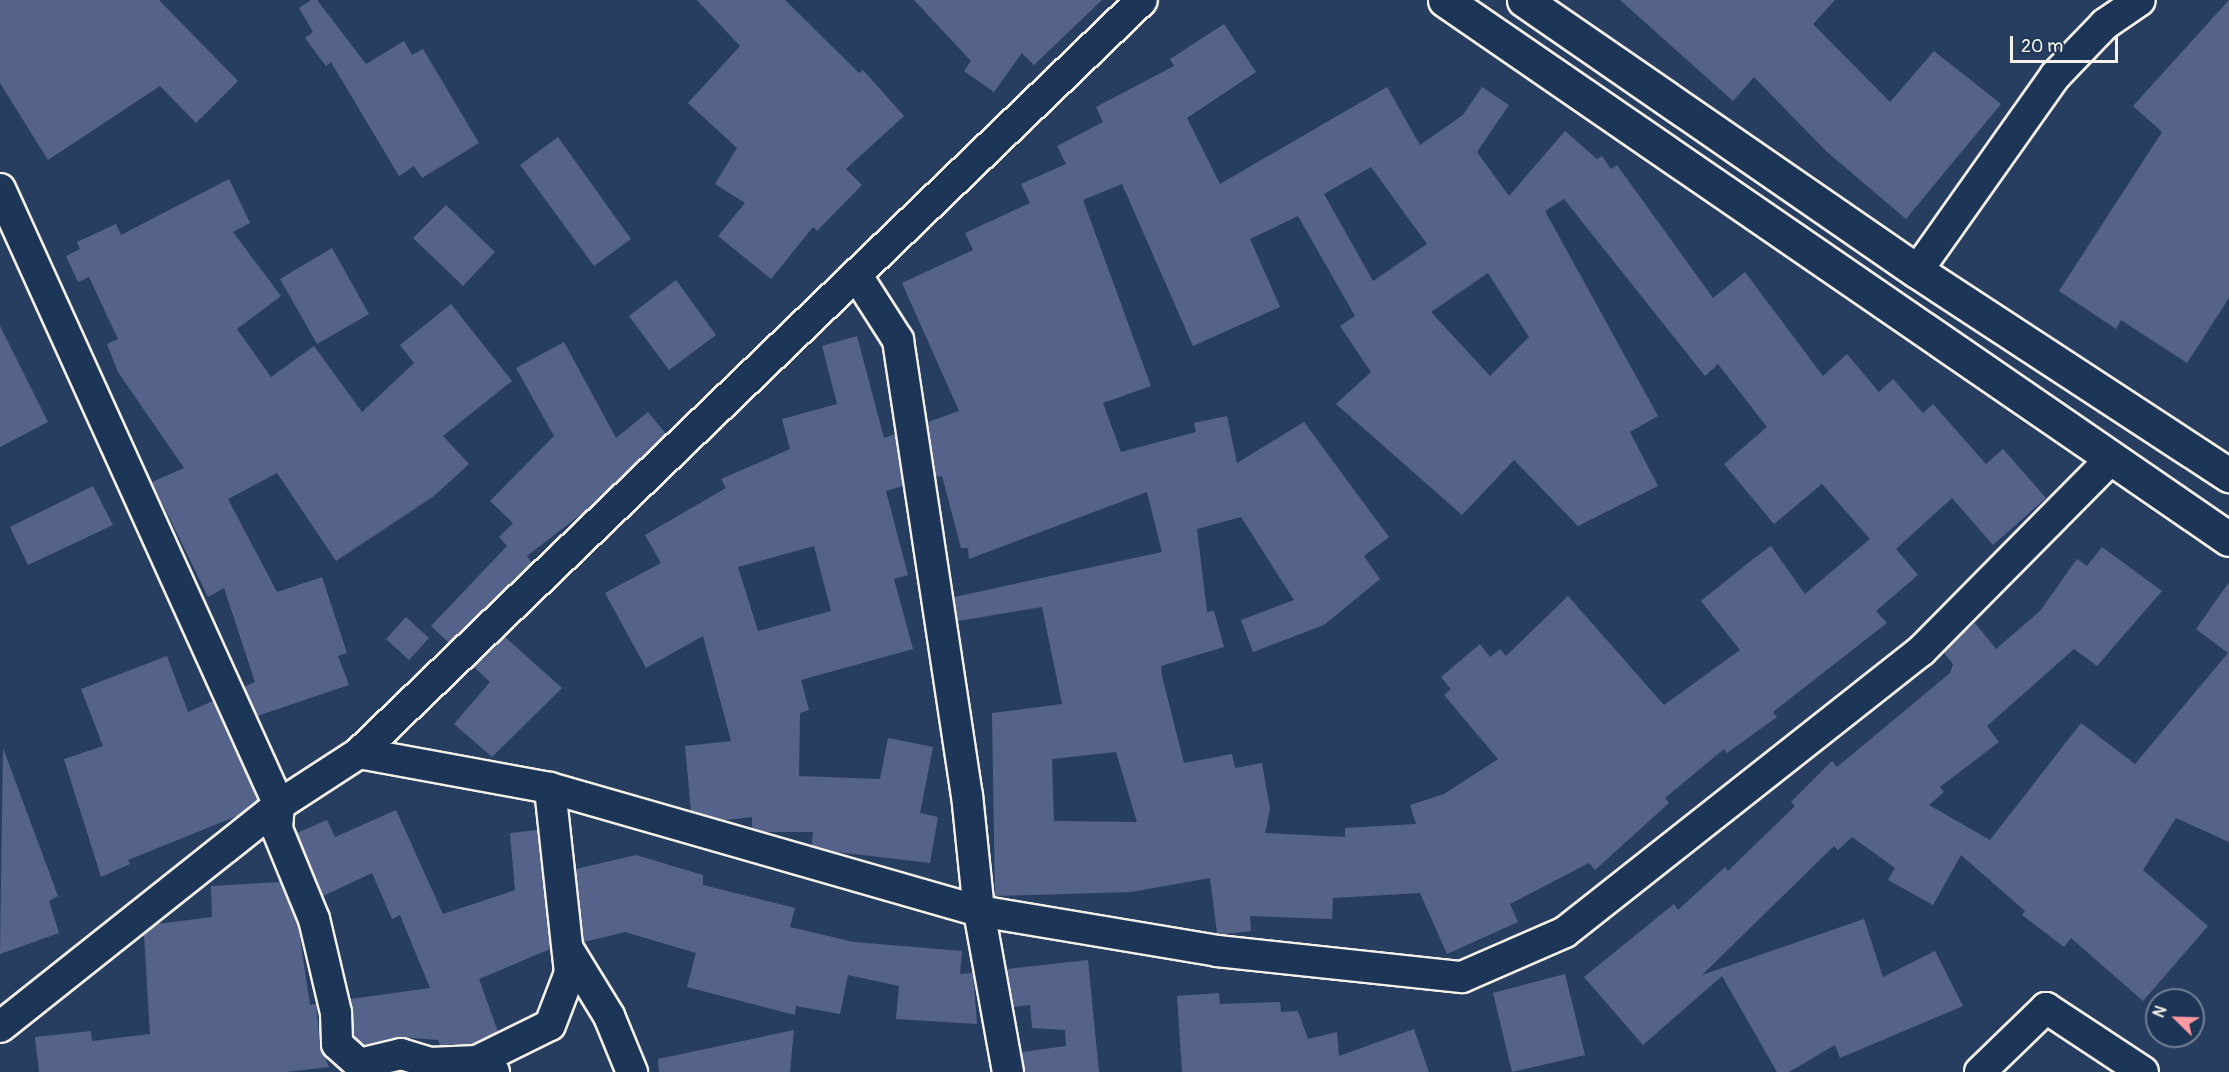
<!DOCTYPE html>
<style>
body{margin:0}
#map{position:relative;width:2229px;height:1072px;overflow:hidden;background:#283e61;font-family:Pangolin,sans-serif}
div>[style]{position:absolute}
.building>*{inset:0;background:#55638a}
.roads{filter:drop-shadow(2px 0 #f4f1e8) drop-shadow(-2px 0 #f4f1e8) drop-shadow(0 2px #f4f1e8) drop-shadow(0 -2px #f4f1e8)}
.street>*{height:30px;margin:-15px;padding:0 15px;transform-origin:15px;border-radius:15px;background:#1d3557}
.secondary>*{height:33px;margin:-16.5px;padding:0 16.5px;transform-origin:16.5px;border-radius:16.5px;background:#1d3557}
span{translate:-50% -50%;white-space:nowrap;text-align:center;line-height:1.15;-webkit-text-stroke:6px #1d3557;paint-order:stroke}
.north{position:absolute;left:2145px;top:988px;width:60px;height:60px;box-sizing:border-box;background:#1d3557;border:2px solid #738091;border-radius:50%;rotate:293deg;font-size:16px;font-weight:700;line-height:24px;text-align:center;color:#f4f1e8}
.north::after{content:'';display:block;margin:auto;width:21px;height:27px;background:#ff9aa2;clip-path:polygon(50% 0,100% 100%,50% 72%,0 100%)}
.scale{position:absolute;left:2010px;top:36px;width:108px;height:27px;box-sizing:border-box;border:3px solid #f4f1e8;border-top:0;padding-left:8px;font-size:18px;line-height:21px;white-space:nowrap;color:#f4f1e8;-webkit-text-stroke:4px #1d3557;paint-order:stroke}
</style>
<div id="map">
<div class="building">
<div style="clip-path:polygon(0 0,159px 0,238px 81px,196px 123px,160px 86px,48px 160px,0 83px)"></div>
<div style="clip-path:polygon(311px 0,317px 0,366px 64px,404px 41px,412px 55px,423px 49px,479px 143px,422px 178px,414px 166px,399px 176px,331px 62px,326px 66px,305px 38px,313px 32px,299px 8px)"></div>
<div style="clip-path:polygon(697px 0,785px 0,859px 73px,863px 70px,904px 116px,846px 169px,862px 185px,817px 231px,813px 227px,771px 279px,718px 236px,745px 203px,715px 184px,737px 148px,688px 103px,740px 46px)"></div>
<div style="clip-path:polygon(914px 0,1102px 0,1034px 65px,1022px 53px,994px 92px,964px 71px,971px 61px)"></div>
<div style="clip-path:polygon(1620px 0,1835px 0,1813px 24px,1890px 102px,1934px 51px,2001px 104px,1906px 219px,1826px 151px,1754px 77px,1733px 101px)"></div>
<div style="clip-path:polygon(2229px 0,2229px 298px,2187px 363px,2121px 320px,2116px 329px,2059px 291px,2162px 132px,2133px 106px)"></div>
<div style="clip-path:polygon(evenodd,1224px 24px,1256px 72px,1187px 118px,1220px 184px,1387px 87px,1420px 145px,1463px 115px,1482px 87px,1509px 105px,1477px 152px,1509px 196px,1565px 131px,1597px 159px,1602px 156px,1611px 169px,1617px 165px,1713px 298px,1745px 272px,1823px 376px,1847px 354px,1879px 392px,1893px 379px,1923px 413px,1933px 404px,1986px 464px,2003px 449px,2046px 498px,1993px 545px,1952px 498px,1896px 549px,1918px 575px,1876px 611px,1887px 623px,1773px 712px,1777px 717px,1727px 753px,1724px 749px,1665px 798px,1669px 803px,1595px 870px,1589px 863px,1510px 904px,1518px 922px,1447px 954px,1420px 893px,1333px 898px,1332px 919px,1250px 916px,1251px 931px,1224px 934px,1217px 933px,1210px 878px,1131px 892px,995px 896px,992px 713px,1062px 704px,1042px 607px,958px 621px,954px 597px,1162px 552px,1147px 492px,969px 559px,968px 548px,961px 548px,942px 476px,936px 477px,928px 422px,959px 411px,902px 283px,973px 250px,965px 233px,1030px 203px,1021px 184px,1066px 164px,1057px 146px,1103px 122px,1096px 107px,1174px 66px,1170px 59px,1224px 24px,1371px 167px,1427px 244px,1373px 281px,1324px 194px,1371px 167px,1224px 24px,1122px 184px,1193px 346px,1280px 307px,1250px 239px,1298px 216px,1355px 316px,1340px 326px,1371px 372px,1336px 404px,1462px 515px,1514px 460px,1578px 526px,1658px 486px,1630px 432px,1658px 416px,1545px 211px,1564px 199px,1705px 376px,1718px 364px,1767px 427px,1724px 464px,1774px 524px,1822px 484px,1870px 539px,1805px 594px,1771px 546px,1753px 559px,1701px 601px,1740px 650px,1664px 705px,1568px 596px,1506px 656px,1500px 649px,1490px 657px,1480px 644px,1441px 677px,1451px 689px,1444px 695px,1498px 759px,1444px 794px,1410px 805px,1416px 824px,1345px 828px,1345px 837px,1265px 833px,1270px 809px,1262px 763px,1235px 768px,1232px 754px,1184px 763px,1162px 676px,1161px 666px,1224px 647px,1214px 611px,1207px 612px,1197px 529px,1241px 517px,1294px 600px,1241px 620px,1253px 652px,1324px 625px,1380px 579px,1364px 556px,1389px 537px,1304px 422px,1237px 463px,1227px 416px,1194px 423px,1196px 432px,1121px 452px,1103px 403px,1151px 386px,1083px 200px,1122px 184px,1224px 24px,1488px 273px,1529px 337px,1490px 376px,1431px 312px,1488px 273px,1224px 24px,1116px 752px,1137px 822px,1054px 821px,1052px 759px,1116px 752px)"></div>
<div style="clip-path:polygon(558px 137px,631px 239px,594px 266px,520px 165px)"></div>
<div style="clip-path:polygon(229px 179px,250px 223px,233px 232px,281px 296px,237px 329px,271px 377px,314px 346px,362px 412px,414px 363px,400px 345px,451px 304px,512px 381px,443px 436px,469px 464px,434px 496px,336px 561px,277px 473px,228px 499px,277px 592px,322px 577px,347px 653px,338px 656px,349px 685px,257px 716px,244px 687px,255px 682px,224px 588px,208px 597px,152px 482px,184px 468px,118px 372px,107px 344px,118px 339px,89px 277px,78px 282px,66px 256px,80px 249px,77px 242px,116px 224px,121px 235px)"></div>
<div style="clip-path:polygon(446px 205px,495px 252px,463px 286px,413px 238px)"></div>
<div style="clip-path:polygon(332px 248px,369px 314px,317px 344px,280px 279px)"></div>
<div style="clip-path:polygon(676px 280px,716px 335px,669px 370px,629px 316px)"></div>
<div style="clip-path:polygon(0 326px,48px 422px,0 447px)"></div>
<div style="clip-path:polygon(evenodd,857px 336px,884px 438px,895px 434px,903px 486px,886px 491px,908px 575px,894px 579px,913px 649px,801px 680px,809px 710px,800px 713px,799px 776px,880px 779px,888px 738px,933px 747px,920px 813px,938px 817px,930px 863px,837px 852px,812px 845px,813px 832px,765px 832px,752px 828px,752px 817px,725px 820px,691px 811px,685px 746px,731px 741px,703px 636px,646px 668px,605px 593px,661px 563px,645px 535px,726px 488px,721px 479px,790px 449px,782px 419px,837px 404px,822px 346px,857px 336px,814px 546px,831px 611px,758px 631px,738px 567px,814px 546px)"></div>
<div style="clip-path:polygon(564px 342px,616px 438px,648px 412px,666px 434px,589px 508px,527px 556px,532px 563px,449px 643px,431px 626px,507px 546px,499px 537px,513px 523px,490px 501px,554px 436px,516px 368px)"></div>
<div style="clip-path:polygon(93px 486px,113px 525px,28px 565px,10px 527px)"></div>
<div style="clip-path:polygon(2102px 547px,2162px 591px,2097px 666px,2074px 649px,1987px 726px,1999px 742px,1940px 787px,1944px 792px,1929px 805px,1990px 840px,2081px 723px,2135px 764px,2228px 653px,2196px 629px,2229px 582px,2229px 842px,2176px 818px,2143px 870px,2208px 926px,2143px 1001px,2071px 938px,2064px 947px,2022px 915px,2025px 911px,1961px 855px,1933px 905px,1888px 880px,1895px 868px,1852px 837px,1838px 850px,1834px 846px,1702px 975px,1864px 919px,1883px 977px,1935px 951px,1963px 1006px,1840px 1058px,1835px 1045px,1789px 1072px,1777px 1072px,1722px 976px,1643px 1045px,1584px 977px,1674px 904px,1678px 910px,1725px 867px,1728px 871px,1795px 806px,1791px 802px,1832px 761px,1837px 767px,1950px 673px,1953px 664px,1944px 653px,1962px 634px,1975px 623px,1996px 649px,2040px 611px,2077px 559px,2087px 566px)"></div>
<div style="clip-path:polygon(406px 617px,429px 638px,409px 660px,386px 639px)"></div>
<div style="clip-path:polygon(505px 637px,562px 688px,492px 757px,454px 724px,490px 682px,474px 667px)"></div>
<div style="clip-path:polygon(167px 656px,188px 712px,213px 701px,258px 800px,237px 816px,128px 860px,130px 864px,101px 877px,64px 759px,103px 746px,81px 689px)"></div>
<div style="clip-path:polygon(3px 748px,58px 896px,49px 901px,59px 933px,0 954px)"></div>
<div style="clip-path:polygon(396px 810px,443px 914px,515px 890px,510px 833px,537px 830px,550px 949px,479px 979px,498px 1032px,473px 1044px,440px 1045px,438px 1040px,398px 1037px,364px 1045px,354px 1036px,351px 999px,430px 988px,400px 915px,392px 919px,372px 873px,323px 896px,297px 833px,327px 820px,335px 837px)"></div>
<div style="clip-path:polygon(636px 855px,703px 875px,703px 885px,795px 908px,790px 927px,854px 942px,962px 951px,960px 974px,973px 973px,977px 1024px,896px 1019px,899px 986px,848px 975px,840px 1014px,796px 1006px,795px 1015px,687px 987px,696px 953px,625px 932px,584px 942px,576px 869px)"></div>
<div style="clip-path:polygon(280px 882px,298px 924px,310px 1005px,316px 1004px,320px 1045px,329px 1067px,286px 1072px,39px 1072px,35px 1037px,91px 1031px,92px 1041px,150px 1034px,144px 935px,157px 924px,212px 917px,211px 886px)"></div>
<div style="clip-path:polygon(1088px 960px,1099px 1072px,1025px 1072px,1022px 1052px,1066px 1046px,1065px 1030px,1032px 1028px,1030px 1005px,1014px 1007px,1007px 969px)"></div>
<div style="clip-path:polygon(1565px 974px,1585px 1055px,1512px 1072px,1493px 993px)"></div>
<div style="clip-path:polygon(1219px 993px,1220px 1004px,1280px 1002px,1281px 1012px,1298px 1011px,1308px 1039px,1337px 1032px,1339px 1056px,1414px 1029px,1429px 1072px,1182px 1072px,1177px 996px)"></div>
<div style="clip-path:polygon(794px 1030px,790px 1072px,659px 1072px,658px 1059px)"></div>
</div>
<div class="roads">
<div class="street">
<div style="left:0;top:189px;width:676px;rotate:65.63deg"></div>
<div style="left:279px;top:805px;width:24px;rotate:95deg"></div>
<div style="left:277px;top:829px;width:97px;rotate:67.7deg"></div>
<div style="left:314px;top:919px;width:97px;rotate:76.8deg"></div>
<div style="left:336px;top:1013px;width:31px;rotate:88deg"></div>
<div style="left:337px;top:1044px;width:30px;rotate:42deg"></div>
<div style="left:359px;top:1064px;width:43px;rotate:-13.4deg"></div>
<div style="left:401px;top:1054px;width:30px;rotate:17deg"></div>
<div style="left:430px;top:1063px;width:47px;rotate:-2.4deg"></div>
<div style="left:1917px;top:271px;width:239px;rotate:-54.7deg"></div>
<div style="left:2055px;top:76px;width:72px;rotate:-46.1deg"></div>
<div style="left:2105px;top:24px;width:42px;rotate:-34.4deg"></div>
<div style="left:857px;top:276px;width:76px;rotate:57.4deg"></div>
<div style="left:898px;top:340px;width:460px;rotate:81.4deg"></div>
<div style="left:967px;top:795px;width:117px;rotate:84.1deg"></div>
<div style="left:979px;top:911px;width:164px;rotate:79.8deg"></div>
<div style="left:359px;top:753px;width:194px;rotate:10.4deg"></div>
<div style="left:550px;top:788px;width:446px;rotate:16deg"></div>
<div style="left:979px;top:911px;width:241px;rotate:9.5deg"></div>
<div style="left:1217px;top:951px;width:246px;rotate:6.1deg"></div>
<div style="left:1462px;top:977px;width:112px;rotate:-23.6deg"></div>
<div style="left:1565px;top:932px;width:454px;rotate:-38.3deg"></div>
<div style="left:1921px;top:651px;width:269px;rotate:-45.3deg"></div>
<div style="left:568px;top:949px;width:79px;rotate:58.5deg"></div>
<div style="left:609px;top:1016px;width:61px;rotate:67.7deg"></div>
<div style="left:0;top:1027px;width:357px;rotate:-38.5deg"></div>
<div style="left:279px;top:805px;width:95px;rotate:-33deg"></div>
<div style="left:359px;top:753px;width:1086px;rotate:-43.88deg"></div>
<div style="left:494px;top:1072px;width:20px;rotate:-147deg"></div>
<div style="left:477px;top:1061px;width:81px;rotate:-26.3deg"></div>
<div style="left:550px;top:1025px;width:56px;rotate:-69deg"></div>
<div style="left:570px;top:973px;width:186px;rotate:-96.2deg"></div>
<div style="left:1980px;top:1072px;width:92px;rotate:-44.1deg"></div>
<div style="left:2046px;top:1008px;width:116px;rotate:33.4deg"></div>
</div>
<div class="secondary">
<div style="left:1445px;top:0;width:951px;rotate:34.51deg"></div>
<div style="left:1524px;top:0;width:477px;rotate:34.6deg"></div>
<div style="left:1917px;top:271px;width:373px;rotate:33.2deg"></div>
</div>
</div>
<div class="north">N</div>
<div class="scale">20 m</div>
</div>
